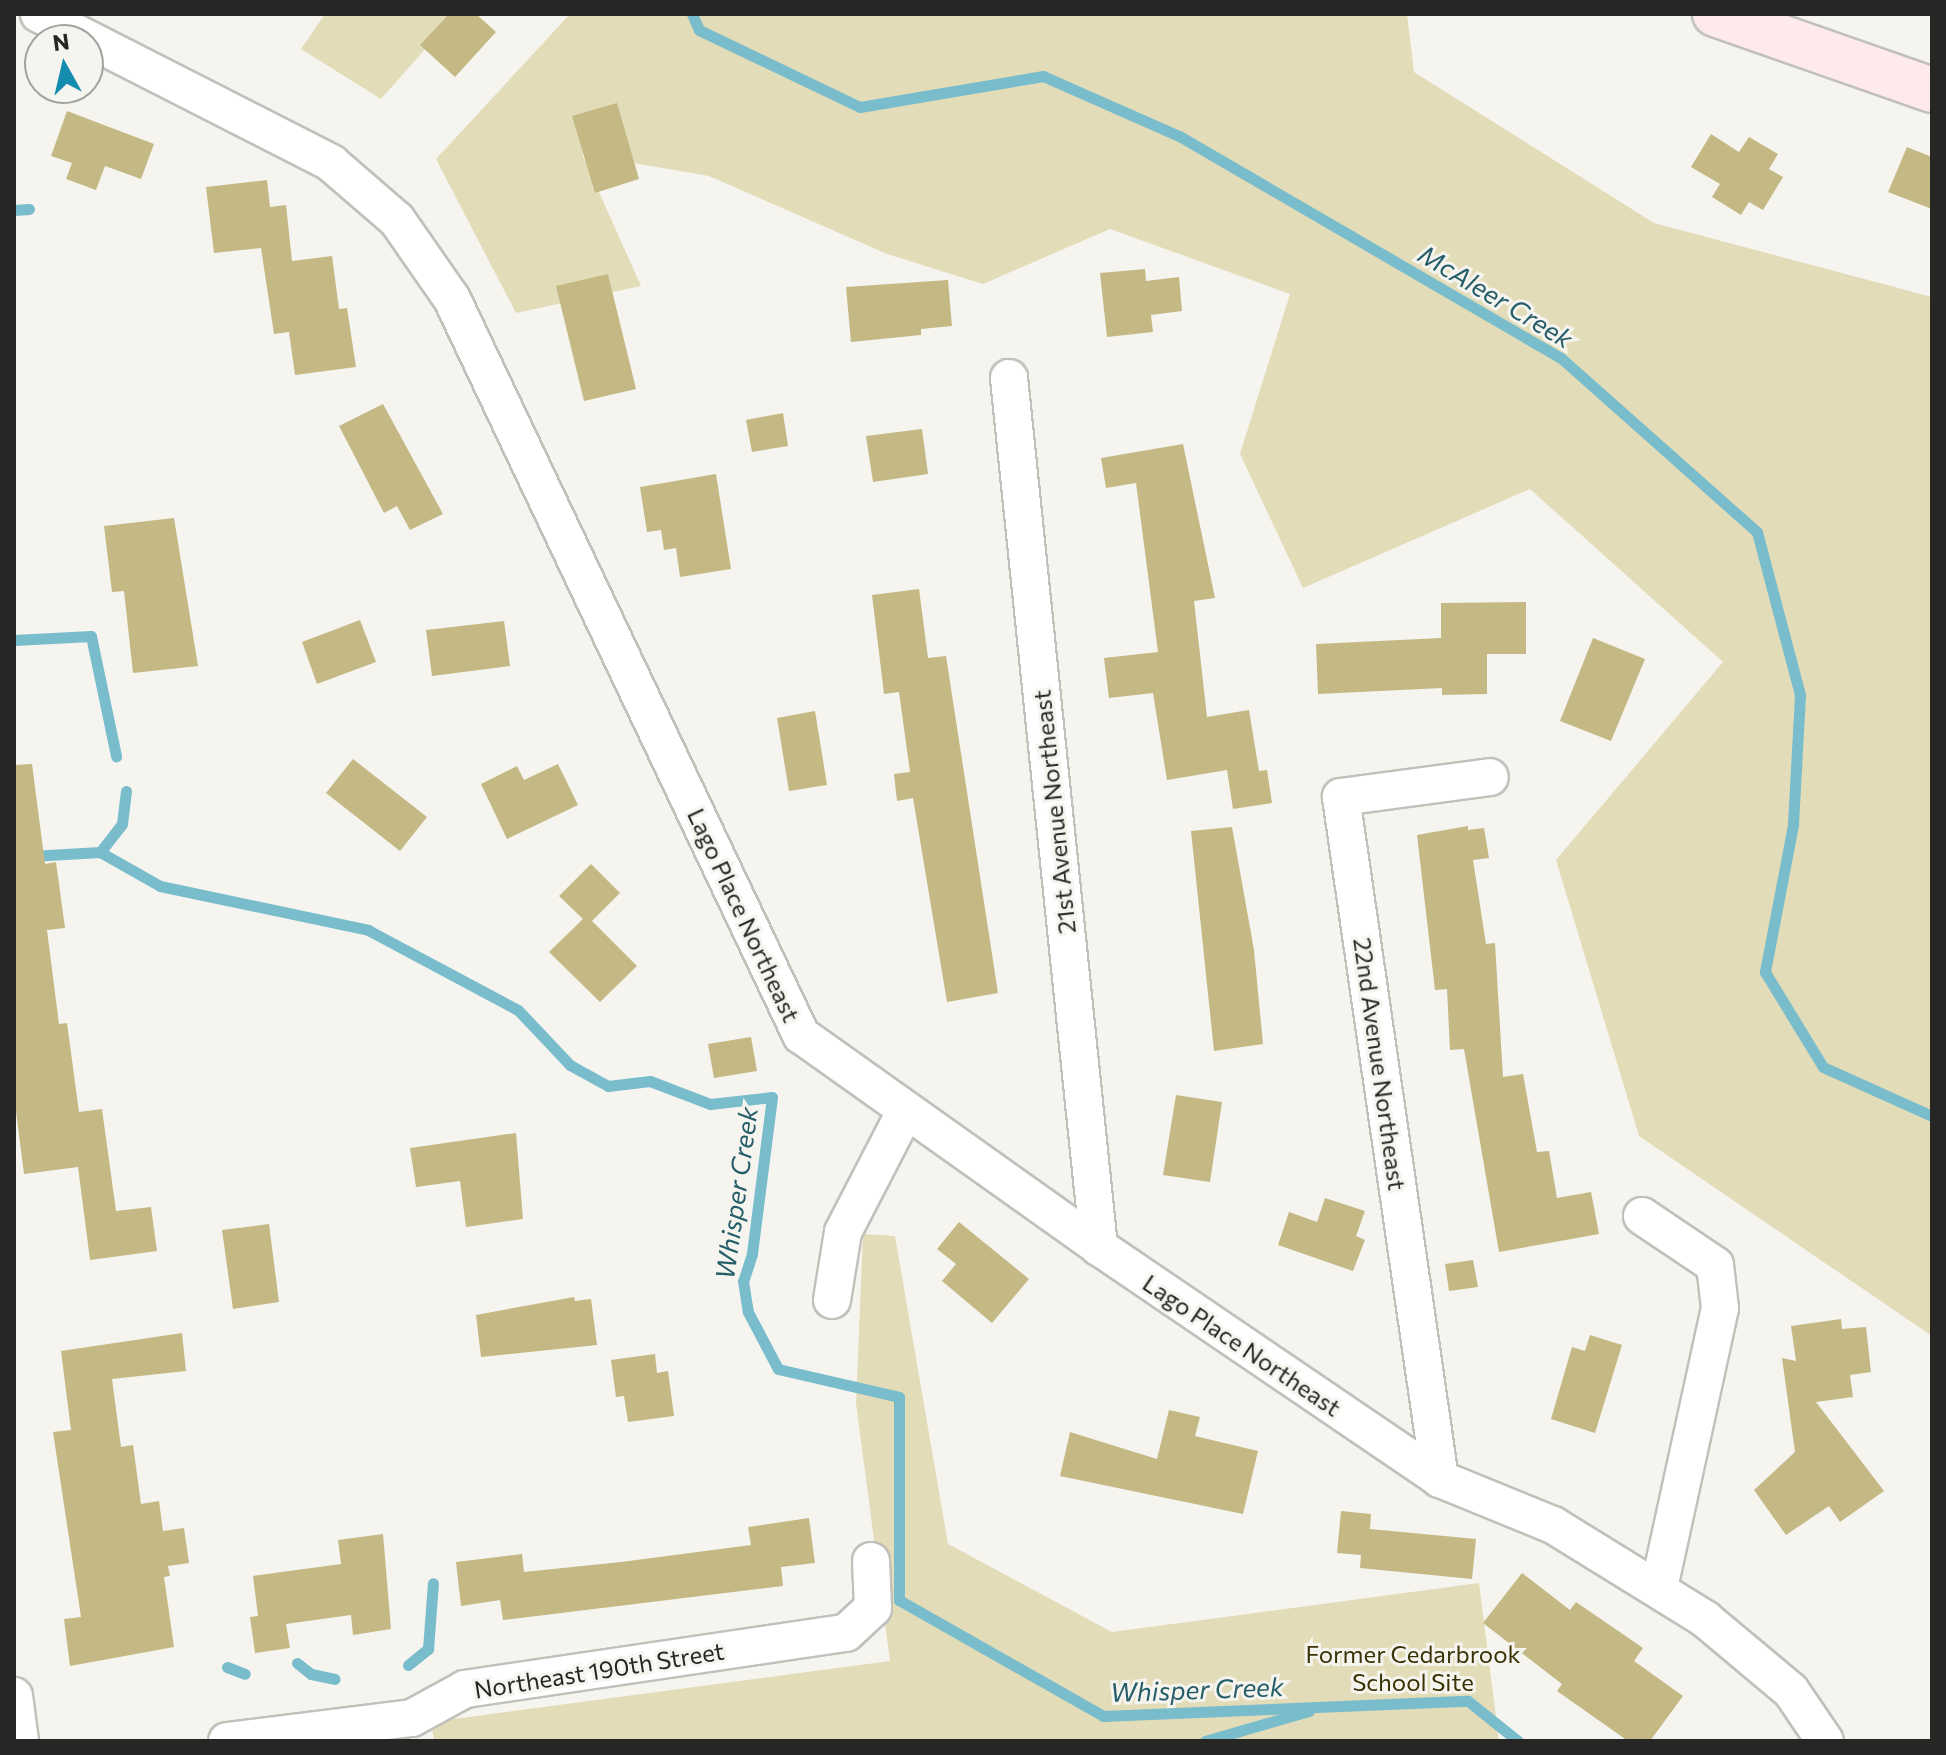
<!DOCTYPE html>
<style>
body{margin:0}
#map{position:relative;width:1946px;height:1755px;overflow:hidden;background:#f5f4ef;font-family:Commissioner,sans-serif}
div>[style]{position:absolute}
.green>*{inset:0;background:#e3dcb8}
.stream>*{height:11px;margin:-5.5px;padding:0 5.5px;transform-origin:5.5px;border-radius:5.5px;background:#79bccc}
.building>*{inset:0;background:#c4b984}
.roads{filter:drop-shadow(2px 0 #c1c0bb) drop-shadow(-2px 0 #c1c0bb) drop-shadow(0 2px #c1c0bb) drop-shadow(0 -2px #c1c0bb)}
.street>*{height:36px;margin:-18px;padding:0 18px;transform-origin:18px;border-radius:18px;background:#fff}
.secondary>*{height:44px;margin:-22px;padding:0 22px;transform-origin:22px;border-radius:22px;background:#feeaec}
span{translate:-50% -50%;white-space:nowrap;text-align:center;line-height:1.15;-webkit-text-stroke:6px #f5f4ef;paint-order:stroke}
.street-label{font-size:24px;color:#262624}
.park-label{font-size:24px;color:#3a3205}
.water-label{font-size:26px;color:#255d69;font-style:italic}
.frame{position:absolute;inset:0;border:16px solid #262624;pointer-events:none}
.north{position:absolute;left:24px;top:24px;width:80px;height:80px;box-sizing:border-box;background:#f5f4ef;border:2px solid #a2a29e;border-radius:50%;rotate:352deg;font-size:22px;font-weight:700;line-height:32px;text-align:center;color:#262624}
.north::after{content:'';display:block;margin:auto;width:28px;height:36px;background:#158bae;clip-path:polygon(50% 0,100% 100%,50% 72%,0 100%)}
</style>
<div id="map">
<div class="green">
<div style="clip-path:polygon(325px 14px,456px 14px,381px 99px,301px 49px)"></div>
<div style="clip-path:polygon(570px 14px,1407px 14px,1414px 72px,1654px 223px,1932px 297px,1932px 1336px,1639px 1136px,1556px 860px,1723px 662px,1530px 489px,1303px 588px,1240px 454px,1290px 294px,1110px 229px,983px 284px,887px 254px,709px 176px,582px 154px,641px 286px,516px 313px,436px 159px)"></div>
<div style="clip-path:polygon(863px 1234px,895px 1236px,948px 1544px,1112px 1632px,1479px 1583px,1499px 1741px,434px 1741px,431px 1722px,890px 1661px,856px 1403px)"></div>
</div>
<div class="stream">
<div style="left:692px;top:14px;width:17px;rotate:66deg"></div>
<div style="left:699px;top:30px;width:178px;rotate:25.6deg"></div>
<div style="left:860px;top:107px;width:186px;rotate:-9.6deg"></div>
<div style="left:1043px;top:76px;width:151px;rotate:23.8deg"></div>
<div style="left:1181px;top:137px;width:440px;rotate:30.2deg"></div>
<div style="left:1561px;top:358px;width:262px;rotate:41.6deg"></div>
<div style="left:1757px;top:532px;width:169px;rotate:75.2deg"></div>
<div style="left:1800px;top:695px;width:130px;rotate:93.1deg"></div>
<div style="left:1793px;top:825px;width:150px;rotate:100.8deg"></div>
<div style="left:1765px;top:972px;width:111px;rotate:58.6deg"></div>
<div style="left:1823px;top:1067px;width:120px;rotate:24.2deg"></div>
<div style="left:14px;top:210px;width:15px;rotate:-4deg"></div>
<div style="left:14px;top:640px;width:77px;rotate:-3deg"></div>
<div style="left:91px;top:636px;width:123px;rotate:78.2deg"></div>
<div style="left:126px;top:791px;width:33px;rotate:97deg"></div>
<div style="left:122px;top:824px;width:36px;rotate:128deg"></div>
<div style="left:100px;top:852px;width:69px;rotate:29.5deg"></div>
<div style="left:160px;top:886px;width:213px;rotate:11.9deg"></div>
<div style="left:368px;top:930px;width:170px;rotate:28.1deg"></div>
<div style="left:518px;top:1010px;width:76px;rotate:46.6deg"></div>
<div style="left:570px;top:1065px;width:43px;rotate:28.9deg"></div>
<div style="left:608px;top:1086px;width:42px;rotate:-6.8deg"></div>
<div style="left:650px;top:1081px;width:64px;rotate:21deg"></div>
<div style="left:710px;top:1104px;width:62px;rotate:-6.4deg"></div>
<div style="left:772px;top:1097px;width:158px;rotate:97.3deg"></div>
<div style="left:752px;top:1254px;width:28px;rotate:108deg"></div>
<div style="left:743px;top:1281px;width:31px;rotate:81deg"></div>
<div style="left:748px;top:1312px;width:64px;rotate:62.2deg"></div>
<div style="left:778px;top:1369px;width:124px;rotate:13deg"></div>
<div style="left:899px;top:1397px;width:203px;rotate:90deg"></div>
<div style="left:899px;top:1600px;width:235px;rotate:29.6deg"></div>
<div style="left:1103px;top:1716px;width:365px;rotate:-2.4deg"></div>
<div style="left:1468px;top:1701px;width:64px;rotate:38.7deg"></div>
<div style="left:14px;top:857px;width:86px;rotate:-3.3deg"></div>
<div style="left:297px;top:1663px;width:18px;rotate:38deg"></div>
<div style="left:311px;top:1674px;width:24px;rotate:12deg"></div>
<div style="left:408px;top:1665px;width:26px;rotate:-39deg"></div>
<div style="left:428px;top:1649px;width:66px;rotate:-85.7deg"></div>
<div style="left:227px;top:1667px;width:19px;rotate:21deg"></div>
<div style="left:1205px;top:1741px;width:108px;rotate:-16.1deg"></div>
</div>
<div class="building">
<div style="clip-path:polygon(449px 14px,476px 14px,496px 32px,455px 77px,420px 45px)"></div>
<div style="clip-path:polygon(617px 103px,639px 179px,595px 193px,572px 116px)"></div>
<div style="clip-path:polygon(67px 111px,154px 144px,141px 179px,105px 166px,96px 190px,66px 179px,72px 163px,51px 156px)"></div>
<div style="clip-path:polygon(1711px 134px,1739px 152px,1749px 137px,1778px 154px,1769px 169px,1783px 177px,1763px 210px,1749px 202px,1741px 215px,1712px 197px,1720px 184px,1691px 167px)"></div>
<div style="clip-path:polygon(1907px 147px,1932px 157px,1932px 209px,1888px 192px)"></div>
<div style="clip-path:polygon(267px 180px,270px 207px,286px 205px,292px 261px,332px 256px,339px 309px,347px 308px,356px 367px,295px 375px,289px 332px,274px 334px,261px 248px,214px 253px,206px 187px)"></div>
<div style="clip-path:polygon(1145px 269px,1146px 281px,1179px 277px,1182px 311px,1151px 315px,1153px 332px,1107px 337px,1100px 273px)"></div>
<div style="clip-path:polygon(608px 274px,636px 389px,584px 401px,556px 286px)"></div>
<div style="clip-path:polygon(948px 280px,952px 326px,921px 329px,921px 335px,851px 342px,846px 287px)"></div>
<div style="clip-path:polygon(383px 404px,443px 514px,410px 530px,397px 506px,384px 513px,339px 426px)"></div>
<div style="clip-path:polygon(783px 413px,788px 446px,752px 452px,746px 420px)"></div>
<div style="clip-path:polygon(922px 429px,928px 474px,873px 482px,866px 436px)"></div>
<div style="clip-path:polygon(1183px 444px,1215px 598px,1194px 601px,1207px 717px,1249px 710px,1259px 771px,1267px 770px,1272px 803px,1233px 809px,1227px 770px,1167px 780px,1153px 693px,1109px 698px,1104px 658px,1158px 652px,1136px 483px,1106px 488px,1101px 458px)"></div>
<div style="clip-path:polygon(716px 474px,731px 569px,680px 577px,676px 548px,664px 550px,661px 530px,647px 532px,640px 487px)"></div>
<div style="clip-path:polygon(174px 518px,198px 666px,133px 673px,124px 591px,112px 592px,104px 526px)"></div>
<div style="clip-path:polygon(919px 589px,928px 658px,946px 656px,998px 993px,947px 1002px,913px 798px,897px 801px,894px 774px,910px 772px,899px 692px,884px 694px,872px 595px)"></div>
<div style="clip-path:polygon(1526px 602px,1526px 654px,1487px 654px,1487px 694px,1442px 695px,1442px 688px,1318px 694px,1316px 644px,1441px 638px,1441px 603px)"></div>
<div style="clip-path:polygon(360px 620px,376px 662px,317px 684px,302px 642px)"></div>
<div style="clip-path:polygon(504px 621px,510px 666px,432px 676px,426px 630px)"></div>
<div style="clip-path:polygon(1593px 638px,1645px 659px,1611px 741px,1560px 721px)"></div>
<div style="clip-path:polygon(815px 711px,827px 785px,789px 791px,777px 718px)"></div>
<div style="clip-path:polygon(353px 759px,427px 817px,400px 851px,326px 793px)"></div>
<div style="clip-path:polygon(32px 764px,45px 864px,56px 862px,65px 928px,47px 930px,59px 1024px,67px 1023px,79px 1112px,102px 1109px,116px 1211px,151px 1207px,157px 1251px,90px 1260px,78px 1167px,24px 1174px,14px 1096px,14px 765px)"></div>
<div style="clip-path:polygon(558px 764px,578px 805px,507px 839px,481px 784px,517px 766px,524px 780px)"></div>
<div style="clip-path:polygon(1468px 826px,1468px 830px,1484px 828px,1489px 858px,1473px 860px,1486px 944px,1495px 943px,1503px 1077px,1523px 1074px,1537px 1152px,1549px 1151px,1557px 1198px,1591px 1192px,1599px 1234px,1499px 1252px,1464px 1049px,1450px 1050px,1447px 989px,1435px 990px,1417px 835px)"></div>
<div style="clip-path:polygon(1232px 827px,1254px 950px,1263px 1044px,1214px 1051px,1191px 831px)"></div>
<div style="clip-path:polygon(591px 864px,620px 893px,592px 921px,637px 966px,600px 1002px,549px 952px,583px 919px,559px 896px)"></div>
<div style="clip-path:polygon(751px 1037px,757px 1071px,714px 1078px,708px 1044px)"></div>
<div style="clip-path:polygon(1176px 1095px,1222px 1102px,1210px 1182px,1163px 1175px)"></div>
<div style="clip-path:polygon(516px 1133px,523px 1219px,466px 1227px,460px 1181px,416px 1187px,410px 1148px)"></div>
<div style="clip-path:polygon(1325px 1198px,1365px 1211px,1356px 1236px,1365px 1240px,1353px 1271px,1278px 1245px,1289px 1212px,1317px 1222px)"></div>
<div style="clip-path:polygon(959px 1222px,1029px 1279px,992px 1323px,942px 1281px,956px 1264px,937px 1249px)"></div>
<div style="clip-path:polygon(269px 1224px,279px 1302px,233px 1309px,222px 1230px)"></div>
<div style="clip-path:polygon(1473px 1260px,1478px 1287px,1449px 1291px,1445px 1264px)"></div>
<div style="clip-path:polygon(574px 1297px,575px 1301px,591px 1299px,597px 1345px,481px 1357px,476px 1315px)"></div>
<div style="clip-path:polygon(1841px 1319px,1842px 1329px,1866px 1327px,1871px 1372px,1850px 1375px,1853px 1397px,1816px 1402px,1884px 1491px,1840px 1522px,1829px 1506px,1786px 1535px,1754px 1490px,1795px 1452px,1782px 1358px,1796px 1361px,1791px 1326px)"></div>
<div style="clip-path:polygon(182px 1333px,186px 1371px,112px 1379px,121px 1447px,133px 1445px,141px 1504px,159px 1501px,163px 1531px,184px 1528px,189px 1563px,168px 1566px,170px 1576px,164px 1577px,174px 1647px,70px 1666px,64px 1619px,81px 1617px,53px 1432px,71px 1430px,61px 1351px)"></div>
<div style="clip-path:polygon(1590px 1335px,1622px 1345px,1595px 1433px,1551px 1419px,1572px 1347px,1585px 1351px)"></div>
<div style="clip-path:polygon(655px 1354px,657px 1373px,668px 1371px,674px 1416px,628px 1422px,624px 1396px,616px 1397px,611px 1360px)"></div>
<div style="clip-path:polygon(1169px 1410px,1200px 1417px,1195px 1436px,1258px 1451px,1243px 1514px,1060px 1476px,1070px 1432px,1157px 1459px)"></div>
<div style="clip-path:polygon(1341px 1511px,1371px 1514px,1370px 1529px,1476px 1539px,1472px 1579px,1360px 1568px,1361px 1555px,1337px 1553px)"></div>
<div style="clip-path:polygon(809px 1518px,815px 1563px,781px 1567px,783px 1586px,503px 1620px,500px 1600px,461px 1606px,456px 1562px,522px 1554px,524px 1572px,621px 1562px,751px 1545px,748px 1527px)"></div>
<div style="clip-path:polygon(383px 1534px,391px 1629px,353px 1635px,351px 1615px,286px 1624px,290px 1648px,255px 1653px,250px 1617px,258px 1616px,253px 1576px,341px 1564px,338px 1540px)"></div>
<div style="clip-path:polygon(1522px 1573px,1570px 1610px,1576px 1602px,1643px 1648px,1634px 1661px,1683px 1696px,1650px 1741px,1628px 1741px,1557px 1691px,1562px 1684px,1483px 1623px)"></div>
</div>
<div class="roads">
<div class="street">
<div style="left:39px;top:14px;width:328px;rotate:27deg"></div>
<div style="left:331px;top:163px;width:87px;rotate:40.8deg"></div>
<div style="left:397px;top:220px;width:96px;rotate:55.2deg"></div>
<div style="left:452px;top:299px;width:815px;rotate:64.63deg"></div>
<div style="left:801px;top:1035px;width:366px;rotate:35.4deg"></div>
<div style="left:1099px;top:1247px;width:412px;rotate:34.2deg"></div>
<div style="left:1440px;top:1479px;width:122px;rotate:22.2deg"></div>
<div style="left:1553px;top:1525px;width:179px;rotate:31.7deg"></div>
<div style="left:1705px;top:1619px;width:112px;rotate:39.9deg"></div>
<div style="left:1791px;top:1691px;width:60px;rotate:55.8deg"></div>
<div style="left:1009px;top:378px;width:874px;rotate:84.09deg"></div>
<div style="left:1642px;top:1216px;width:88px;rotate:33.9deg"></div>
<div style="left:1715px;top:1265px;width:43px;rotate:83.4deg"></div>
<div style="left:1720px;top:1308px;width:287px;rotate:102.3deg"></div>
<div style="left:832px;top:1300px;width:69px;rotate:-80.8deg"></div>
<div style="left:843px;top:1232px;width:137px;rotate:-62.7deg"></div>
<div style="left:1440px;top:1479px;width:689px;rotate:-98.26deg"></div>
<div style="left:1341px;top:797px;width:150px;rotate:-7.6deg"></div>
<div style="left:14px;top:1696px;width:45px;rotate:82.4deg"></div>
<div style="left:227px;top:1741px;width:186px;rotate:-7.1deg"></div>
<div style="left:412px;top:1718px;width:60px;rotate:-28.7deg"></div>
<div style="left:465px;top:1689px;width:385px;rotate:-8.4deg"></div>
<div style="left:846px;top:1633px;width:37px;rotate:-43deg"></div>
<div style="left:873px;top:1608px;width:47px;rotate:-92.4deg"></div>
</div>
<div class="secondary">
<div style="left:1715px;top:14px;width:230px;rotate:19.3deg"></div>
</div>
</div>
<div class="street-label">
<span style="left:1054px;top:812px;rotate:-96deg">21st Avenue Northeast</span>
<span style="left:744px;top:915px;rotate:65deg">Lago Place Northeast</span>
<span style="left:1380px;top:1064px;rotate:82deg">22nd Avenue Northeast</span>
<span style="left:1242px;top:1345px;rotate:34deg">Lago Place Northeast</span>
<span style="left:599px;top:1670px;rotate:-9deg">Northeast 190th Street</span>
</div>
<div class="park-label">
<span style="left:1413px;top:1668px">Former Cedarbrook<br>School Site</span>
</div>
<div class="water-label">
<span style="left:1496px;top:296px;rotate:31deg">McAleer Creek</span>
<span style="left:736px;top:1193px;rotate:-82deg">Whisper Creek</span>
<span style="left:1197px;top:1689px;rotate:-2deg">Whisper Creek</span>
</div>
<div class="frame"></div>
<div class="north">N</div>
</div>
